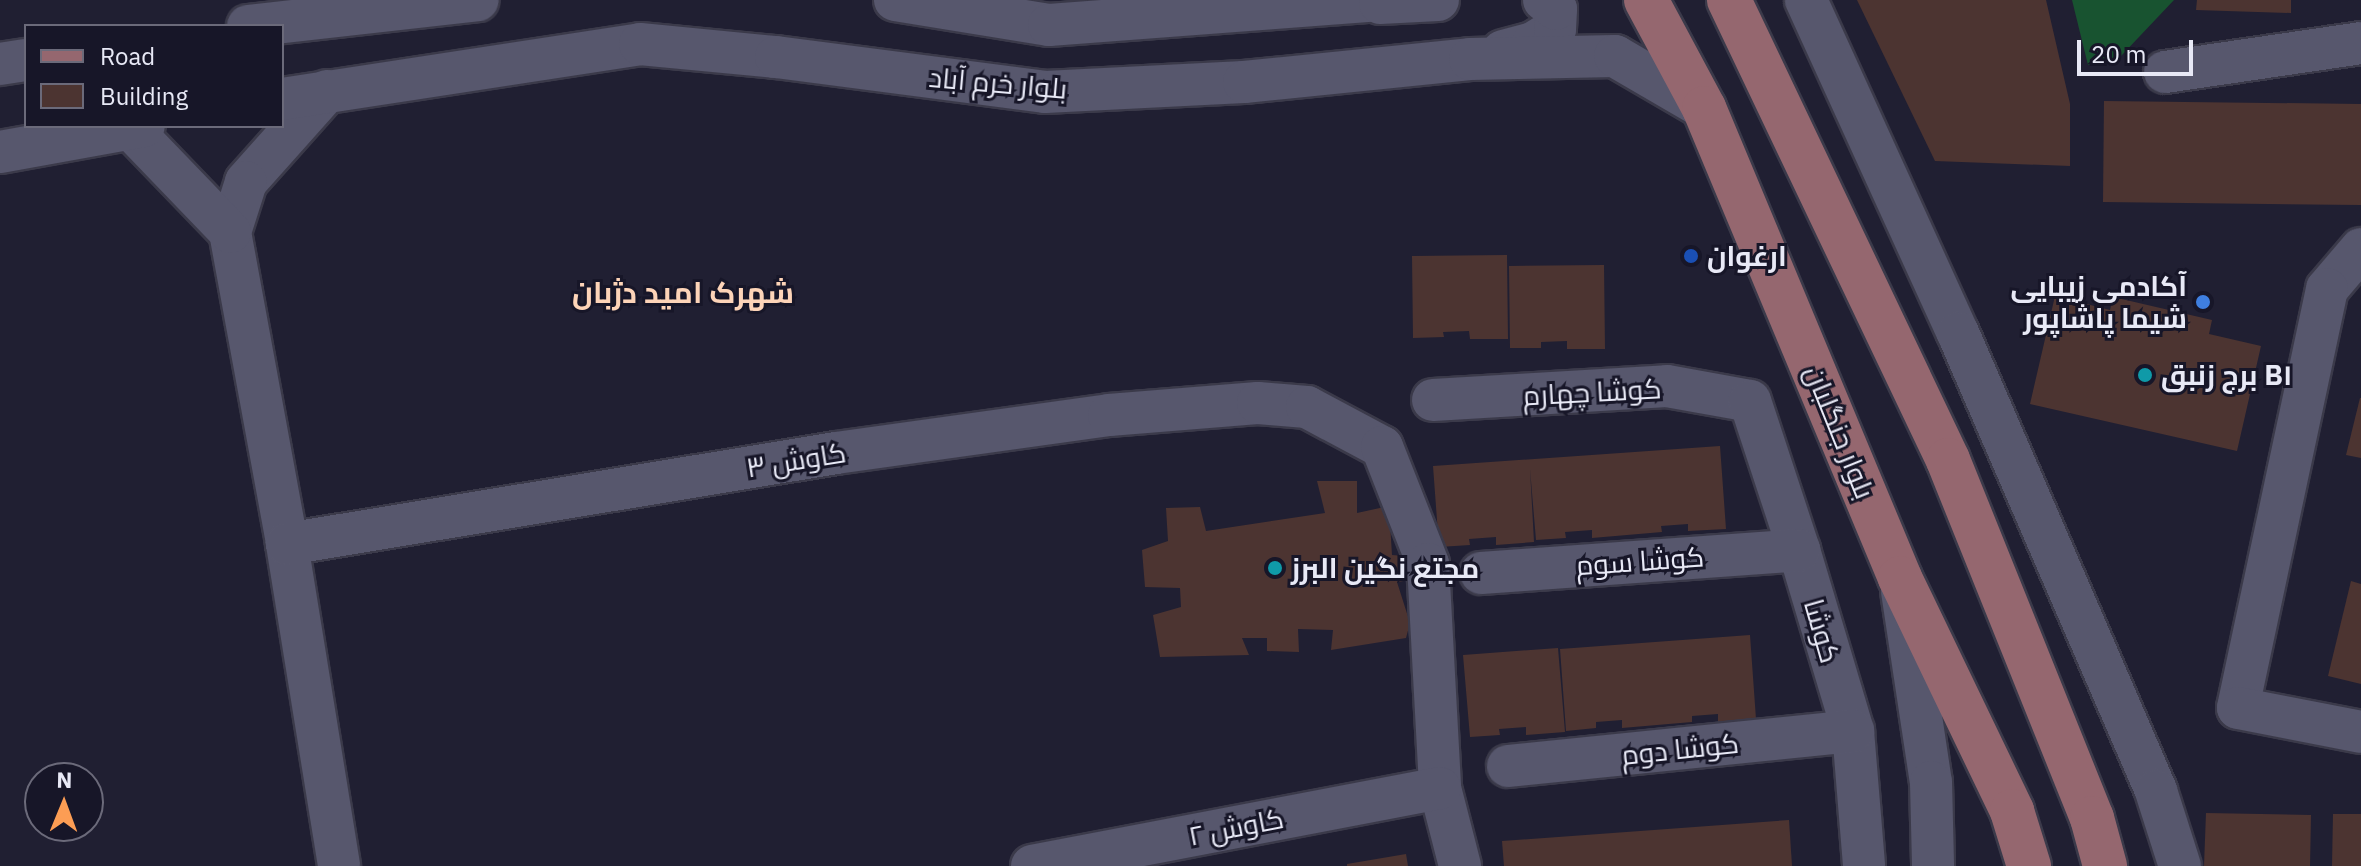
<!DOCTYPE html>
<meta charset="utf-8">
<style>
body{margin:0}
#map{position:relative;width:2361px;height:866px;overflow:hidden;background:#201f32;font-family:"IBM Plex Sans",Cairo,sans-serif}
div>[style]{position:absolute}
.green>*{inset:0;background:#185330}
.building>*{inset:0;background:#4c3431}
.roads{filter:drop-shadow(2px 0 #3b3a4a) drop-shadow(-2px 0 #3b3a4a) drop-shadow(0 2px #3b3a4a) drop-shadow(0 -2px #3b3a4a)}
.minor>*{height:42px;margin:-21px;padding:0 21px;transform-origin:21px;border-radius:21px;background:#57576d}
.major>*{height:44px;margin:-22px;padding:0 22px;transform-origin:22px;border-radius:22px;background:#95676f}
.dots>*{width:22px;height:22px;translate:-50% -50%;box-sizing:border-box;border:4px solid #171628;border-radius:50%}
span{translate:-50% -50%;white-space:nowrap;text-align:center;line-height:1.15;-webkit-text-stroke:6px #171628;paint-order:stroke}
.street-label{font-size:28px;color:#e8e9f6}
.poi-label{font-size:28px;color:#e8e9f6;font-weight:700}
.left{translate:0 -50%;text-align:left}
.right{translate:-100% -50%;text-align:right}
.neighbourhood-label{font-size:30px;color:#fdd4b8;font-weight:700}
.legend{position:absolute;left:24px;top:24px;width:260px;height:104px;box-sizing:border-box;background:#171628;border:2px solid #6b6a7a;margin:0;padding:10px 14px;list-style:none;font-size:24px;color:#e8e9f6}
.legend li{display:flex;align-items:center;gap:16px;height:40px}
.legend b{width:40px;border:2px solid #6b6a7a}
.north{position:absolute;left:24px;top:762px;width:80px;height:80px;box-sizing:border-box;background:#171628;border:2px solid #6b6a7a;border-radius:50%;rotate:1deg;font-size:22px;font-weight:700;line-height:32px;text-align:center;color:#e8e9f6}
.north::after{content:'';display:block;margin:auto;width:28px;height:36px;background:#fc9d54;clip-path:polygon(50% 0,100% 100%,50% 72%,0 100%)}
.scale{position:absolute;left:2077px;top:40px;width:116px;height:36px;box-sizing:border-box;border:4px solid #e8e9f6;border-top:0;padding-left:10px;font-size:24px;line-height:28px;white-space:nowrap;color:#e8e9f6;-webkit-text-stroke:6px #171628;paint-order:stroke}
</style>
<div id="map">
<div class="green">
<div style="clip-path:polygon(2072px 0,2174px 0,2121px 56px,2088px 65px)"></div>
</div>
<div class="building">
<div style="clip-path:polygon(1857px 0,2046px 0,2070px 104px,2070px 166px,1935px 161px)"></div>
<div style="clip-path:polygon(2197px 0,2291px 0,2291px 13px,2196px 10px)"></div>
<div style="clip-path:polygon(2104px 101px,2361px 104px,2361px 205px,2103px 202px)"></div>
<div style="clip-path:polygon(1507px 255px,1508px 339px,1470px 339px,1469px 331px,1443px 332px,1444px 337px,1413px 338px,1412px 256px)"></div>
<div style="clip-path:polygon(1604px 265px,1605px 349px,1567px 349px,1567px 341px,1541px 342px,1541px 348px,1510px 348px,1509px 266px)"></div>
<div style="clip-path:polygon(2055px 296px,2110px 310px,2113px 297px,2212px 320px,2209px 334px,2261px 346px,2237px 451px,2030px 404px)"></div>
<div style="clip-path:polygon(2360px 398px,2361px 398px,2361px 458px,2346px 455px)"></div>
<div style="clip-path:polygon(1720px 446px,1726px 529px,1688px 531px,1688px 524px,1661px 526px,1662px 532px,1592px 538px,1592px 530px,1565px 532px,1566px 538px,1536px 540px,1530px 469px,1534px 542px,1496px 545px,1496px 537px,1469px 539px,1470px 545px,1439px 547px,1433px 466px)"></div>
<div style="clip-path:polygon(1317px 481px,1357px 481px,1357px 513px,1389px 506px,1392px 555px,1404px 556px,1410px 580px,1397px 582px,1410px 623px,1406px 638px,1331px 650px,1333px 630px,1298px 629px,1299px 652px,1267px 651px,1267px 638px,1242px 638px,1249px 655px,1160px 657px,1153px 615px,1181px 607px,1180px 588px,1145px 587px,1142px 550px,1168px 541px,1166px 508px,1200px 507px,1206px 531px,1325px 513px)"></div>
<div style="clip-path:polygon(2351px 581px,2361px 584px,2361px 684px,2328px 676px)"></div>
<div style="clip-path:polygon(1750px 635px,1756px 719px,1718px 722px,1718px 714px,1692px 716px,1692px 722px,1622px 728px,1622px 720px,1596px 722px,1596px 728px,1566px 731px,1560px 649px)"></div>
<div style="clip-path:polygon(1558px 648px,1565px 732px,1526px 735px,1526px 727px,1499px 729px,1500px 735px,1470px 737px,1463px 655px)"></div>
<div style="clip-path:polygon(2206px 813px,2311px 815px,2310px 866px,2204px 866px)"></div>
<div style="clip-path:polygon(2333px 814px,2361px 814px,2361px 866px,2332px 866px)"></div>
<div style="clip-path:polygon(1789px 820px,1792px 866px,1504px 866px,1502px 841px)"></div>
<div style="clip-path:polygon(1406px 854px,1408px 866px,1347px 866px,1347px 864px)"></div>
</div>
<div class="roads">
<div class="minor">
<div style="left:895px;top:0;width:156px;rotate:9.2deg"></div>
<div style="left:1049px;top:25px;width:337px;rotate:-4.3deg"></div>
<div style="left:1806px;top:0;width:366px;rotate:65.5deg"></div>
<div style="left:1958px;top:333px;width:499px;rotate:66.6deg"></div>
<div style="left:2156px;top:791px;width:79px;rotate:72.3deg"></div>
<div style="left:1380px;top:3px;width:58px;rotate:-3deg"></div>
<div style="left:248px;top:26px;width:231px;rotate:-6.4deg"></div>
<div style="left:1503px;top:51px;width:31px;rotate:-15deg"></div>
<div style="left:1533px;top:43px;width:26px;rotate:-32deg"></div>
<div style="left:1555px;top:29px;width:20px;rotate:-87deg"></div>
<div style="left:1556px;top:9px;width:15px;rotate:-143deg"></div>
<div style="left:0;top:64px;width:26px;rotate:-9deg"></div>
<div style="left:2165px;top:72px;width:198px;rotate:-8.4deg"></div>
<div style="left:327px;top:91px;width:122px;rotate:131.7deg"></div>
<div style="left:246px;top:182px;width:52px;rotate:107.7deg"></div>
<div style="left:230px;top:232px;width:317px;rotate:79.6deg"></div>
<div style="left:287px;top:544px;width:326px;rotate:80.8deg"></div>
<div style="left:282px;top:99px;width:362px;rotate:-8.7deg"></div>
<div style="left:640px;top:44px;width:137px;rotate:5.5deg"></div>
<div style="left:776px;top:57px;width:271px;rotate:7.4deg"></div>
<div style="left:1045px;top:92px;width:199px;rotate:-2.9deg"></div>
<div style="left:1244px;top:82px;width:227px;rotate:-5.8deg"></div>
<div style="left:1470px;top:59px;width:145px;rotate:-1.2deg"></div>
<div style="left:1615px;top:56px;width:103px;rotate:30.3deg"></div>
<div style="left:131px;top:129px;width:143px;rotate:46.1deg"></div>
<div style="left:0;top:152px;width:146px;rotate:-10.2deg"></div>
<div style="left:2361px;top:249px;width:52px;rotate:130.4deg"></div>
<div style="left:2327px;top:289px;width:428px;rotate:102deg"></div>
<div style="left:2238px;top:708px;width:125px;rotate:11deg"></div>
<div style="left:1433px;top:400px;width:234px;rotate:-3.4deg"></div>
<div style="left:1667px;top:386px;width:84px;rotate:10.2deg"></div>
<div style="left:1750px;top:401px;width:157px;rotate:71.8deg"></div>
<div style="left:1799px;top:550px;width:189px;rotate:73.4deg"></div>
<div style="left:1853px;top:731px;width:135px;rotate:85.3deg"></div>
<div style="left:287px;top:544px;width:556px;rotate:-9.41deg"></div>
<div style="left:836px;top:453px;width:276px;rotate:-7.9deg"></div>
<div style="left:1109px;top:415px;width:149px;rotate:-4.6deg"></div>
<div style="left:1258px;top:403px;width:49px;rotate:4.7deg"></div>
<div style="left:1307px;top:407px;width:85px;rotate:28.1deg"></div>
<div style="left:1382px;top:447px;width:126px;rotate:68.5deg"></div>
<div style="left:1428px;top:564px;width:224px;rotate:86.9deg"></div>
<div style="left:1440px;top:788px;width:81px;rotate:75.6deg"></div>
<div style="left:1481px;top:573px;width:319px;rotate:-4.1deg"></div>
<div style="left:1902px;top:591px;width:193px;rotate:81.4deg"></div>
<div style="left:1931px;top:782px;width:84px;rotate:88.6deg"></div>
<div style="left:1508px;top:766px;width:347px;rotate:-5.8deg"></div>
<div style="left:1032px;top:866px;width:415px;rotate:-10.8deg"></div>
</div>
<div class="major">
<div style="left:1646px;top:0;width:123px;rotate:61.8deg"></div>
<div style="left:1704px;top:108px;width:509px;rotate:67.36deg"></div>
<div style="left:1900px;top:578px;width:259px;rotate:64.3deg"></div>
<div style="left:2012px;top:811px;width:58px;rotate:72.8deg"></div>
<div style="left:1729px;top:0;width:509px;rotate:64.54deg"></div>
<div style="left:1948px;top:460px;width:386px;rotate:68.1deg"></div>
<div style="left:2092px;top:818px;width:50px;rotate:74.8deg"></div>
</div>
</div>
<div class="dots">
<div style="left:1691px;top:256px;background:#1a4fb4"></div>
<div style="left:2203px;top:302px;background:#3f7fe0"></div>
<div style="left:2145px;top:375px;background:#0f9aa8"></div>
<div style="left:1275px;top:568px;background:#0f9aa8"></div>
</div>
<div class="street-label">
<span style="left:998px;top:83px;rotate:5deg">بلوار خرم آباد</span>
<span style="left:1592px;top:392px;rotate:-3deg">کوشا چهارم</span>
<span style="left:1840px;top:432px;rotate:68deg">بلوار جنگلبان</span>
<span style="left:796px;top:460px;rotate:-9deg">کاوش ۳</span>
<span style="left:1640px;top:561px;rotate:-4deg">کوشا سوم</span>
<span style="left:1822px;top:631px;rotate:74deg">کوشا</span>
<span style="left:1680px;top:749px;rotate:-6deg">کوشا دوم</span>
<span style="left:1236px;top:827px;rotate:-11deg">کاوش ۲</span>
</div>
<div class="poi-label">
<span class="left" style="left:1707px;top:256px">ارغوان</span>
<span class="right" style="left:2187px;top:302px">آکادمی زیبایی<br>شیما پاشاپور</span>
<span class="left" style="left:2161px;top:375px">برج زنبق B۱</span>
<span class="left" style="left:1291px;top:568px">مجتع نگین البرز</span>
</div>
<div class="neighbourhood-label">
<span style="left:683px;top:292px">شهرک امید دژبان</span>
</div>
<ul class="legend">
<li><b style="height:10px;background:#95676f"></b>Road</li>
<li><b style="height:22px;background:#4c3431"></b>Building</li>
</ul>
<div class="north">N</div>
<div class="scale">20 m</div>
</div>
